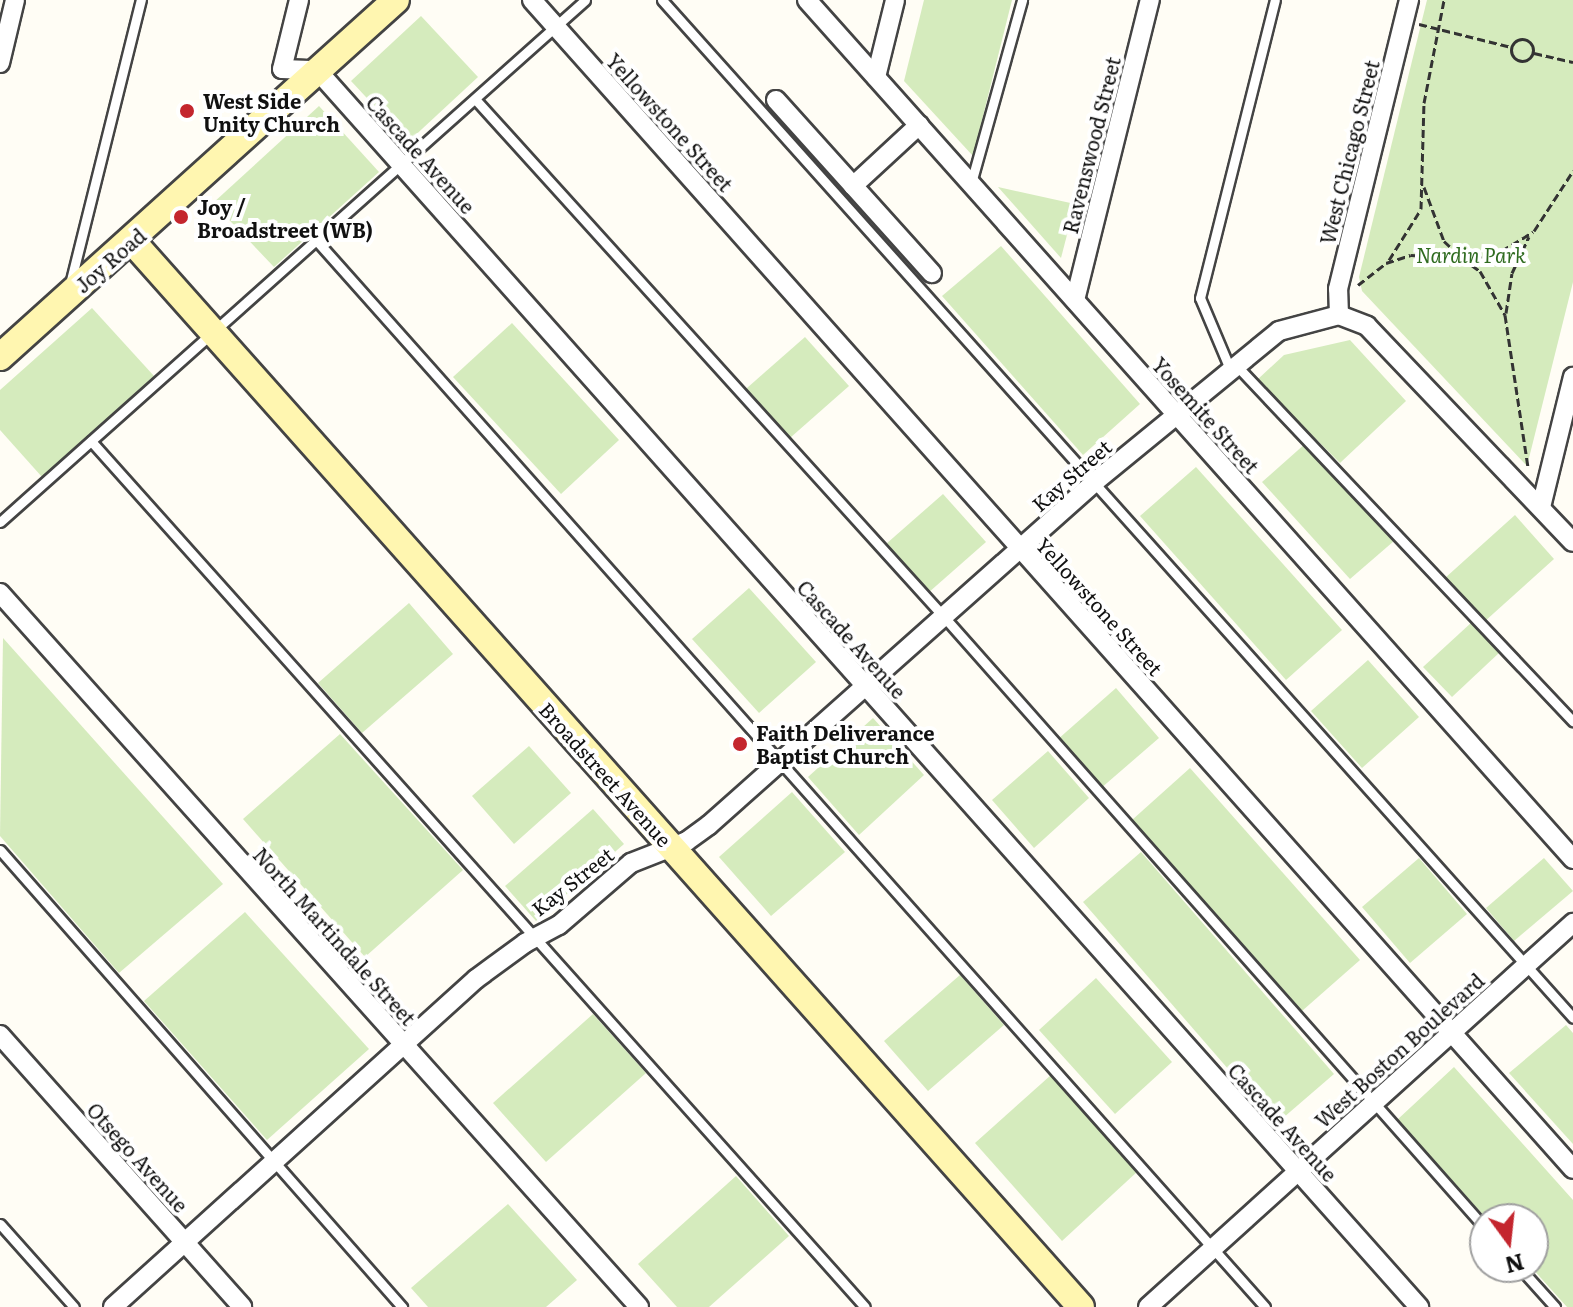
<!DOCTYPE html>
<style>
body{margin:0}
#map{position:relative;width:1573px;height:1307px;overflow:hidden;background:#fffdf5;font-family:Literata,serif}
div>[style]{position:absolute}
.green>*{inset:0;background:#d5ebbd}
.path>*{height:3px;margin-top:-1.5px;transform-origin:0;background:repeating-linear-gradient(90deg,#333 0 8px,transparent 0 12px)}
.path>.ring{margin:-1.5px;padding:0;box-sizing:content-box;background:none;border:3px solid #333;border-radius:50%}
.roads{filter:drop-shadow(2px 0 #444) drop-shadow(-2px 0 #444) drop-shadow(0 2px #444) drop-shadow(0 -2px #444)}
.lane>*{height:9px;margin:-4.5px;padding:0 4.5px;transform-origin:4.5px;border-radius:4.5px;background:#fff}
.street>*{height:18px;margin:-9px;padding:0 9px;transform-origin:9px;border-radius:9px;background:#fff}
.secondary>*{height:26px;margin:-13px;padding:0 13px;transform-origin:13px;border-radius:13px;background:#fff6b0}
.dots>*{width:22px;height:22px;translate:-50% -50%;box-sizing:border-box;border:4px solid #fff;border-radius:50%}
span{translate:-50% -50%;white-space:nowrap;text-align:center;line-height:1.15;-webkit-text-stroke:8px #fff;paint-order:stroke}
.poi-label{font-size:20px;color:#111;font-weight:700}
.left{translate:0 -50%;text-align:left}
.street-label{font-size:20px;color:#111}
.park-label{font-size:20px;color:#2f6b1f;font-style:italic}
.north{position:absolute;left:1469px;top:1203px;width:80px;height:80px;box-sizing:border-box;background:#fff;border:2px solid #a0a0a0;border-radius:50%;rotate:165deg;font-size:22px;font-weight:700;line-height:32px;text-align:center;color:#111}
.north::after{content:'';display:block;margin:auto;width:28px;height:36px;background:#c4262e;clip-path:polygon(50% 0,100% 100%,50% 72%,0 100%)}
</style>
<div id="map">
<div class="green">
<div style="clip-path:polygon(924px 0,1012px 0,973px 156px,904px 81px)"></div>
<div style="clip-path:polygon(1427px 0,1573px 0,1573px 282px,1527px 466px,1362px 291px,1359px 277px)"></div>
<div style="clip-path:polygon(421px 16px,478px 77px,408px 142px,351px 81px)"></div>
<div style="clip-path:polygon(319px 106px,379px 172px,274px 267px,213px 203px)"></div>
<div style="clip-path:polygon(998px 187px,1075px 204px,1061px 258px)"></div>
<div style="clip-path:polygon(1001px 246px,1140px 404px,1083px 455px,942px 296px)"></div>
<div style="clip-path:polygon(92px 308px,154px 376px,42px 477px,0 430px,0 390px)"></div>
<div style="clip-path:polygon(512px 323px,619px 440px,561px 494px,453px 377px)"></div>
<div style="clip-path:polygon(805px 337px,849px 386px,782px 445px,739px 395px)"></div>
<div style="clip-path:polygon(1350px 340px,1406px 401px,1340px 463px,1257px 380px,1284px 355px)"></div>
<div style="clip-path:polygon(1306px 443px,1394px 541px,1350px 579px,1262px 482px)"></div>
<div style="clip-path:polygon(1196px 467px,1342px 630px,1286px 680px,1140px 516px)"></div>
<div style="clip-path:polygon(943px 494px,986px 542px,928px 593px,886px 544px)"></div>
<div style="clip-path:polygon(1515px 515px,1554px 559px,1484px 622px,1445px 578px)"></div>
<div style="clip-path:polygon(749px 588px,816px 662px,759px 713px,692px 639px)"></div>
<div style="clip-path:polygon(409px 603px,453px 654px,362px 733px,318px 683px)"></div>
<div style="clip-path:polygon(1472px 622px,1500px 652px,1452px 697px,1423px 667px)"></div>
<div style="clip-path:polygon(3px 638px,223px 884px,119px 973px,0 836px)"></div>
<div style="clip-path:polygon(1368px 660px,1419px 717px,1362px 768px,1311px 711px)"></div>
<div style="clip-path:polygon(1116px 688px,1159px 738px,1100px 789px,1057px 740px)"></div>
<div style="clip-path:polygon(873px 718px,924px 775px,859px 835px,808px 777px)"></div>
<div style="clip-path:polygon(340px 734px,463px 870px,365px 957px,243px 819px)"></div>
<div style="clip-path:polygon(529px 746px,571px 793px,514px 844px,472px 796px)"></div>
<div style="clip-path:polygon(1048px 751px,1089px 798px,1034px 848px,992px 800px)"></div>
<div style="clip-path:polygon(1190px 768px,1360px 960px,1302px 1011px,1132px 820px)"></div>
<div style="clip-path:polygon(792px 792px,845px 852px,771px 916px,719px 857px)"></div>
<div style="clip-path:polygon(593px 809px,624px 844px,536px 921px,505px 886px)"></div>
<div style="clip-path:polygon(1141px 852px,1334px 1074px,1276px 1124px,1083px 902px)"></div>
<div style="clip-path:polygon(1419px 858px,1467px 914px,1410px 963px,1362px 907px)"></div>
<div style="clip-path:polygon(1544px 858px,1573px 891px,1514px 941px,1486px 908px)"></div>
<div style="clip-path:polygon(245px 912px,369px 1049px,267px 1140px,144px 1001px)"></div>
<div style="clip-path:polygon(960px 975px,1004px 1025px,928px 1091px,884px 1041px)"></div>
<div style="clip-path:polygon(1096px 978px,1172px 1062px,1115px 1114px,1039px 1030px)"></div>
<div style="clip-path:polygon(593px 1014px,646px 1073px,546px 1162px,493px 1103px)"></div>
<div style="clip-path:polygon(1566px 1025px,1573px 1033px,1573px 1144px,1509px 1073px)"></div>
<div style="clip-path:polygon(1454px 1067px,1573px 1200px,1573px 1307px,1567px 1307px,1531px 1267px,1533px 1219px,1487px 1219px,1397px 1120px)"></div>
<div style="clip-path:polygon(1051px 1075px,1138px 1171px,1062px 1241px,975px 1143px)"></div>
<div style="clip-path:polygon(736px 1176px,789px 1236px,709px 1307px,677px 1307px,638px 1264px)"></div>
<div style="clip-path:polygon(508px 1204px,577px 1280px,546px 1307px,428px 1307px,411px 1288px)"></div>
</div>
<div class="path">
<div style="left:1419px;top:24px;width:95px;rotate:14deg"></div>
<div class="ring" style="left:1511px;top:39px;width:19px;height:19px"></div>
<div style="left:1534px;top:53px;width:40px;rotate:13deg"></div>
<div style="left:1424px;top:187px;width:58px;rotate:69.7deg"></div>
<div style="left:1444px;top:241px;width:25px;rotate:43deg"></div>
<div style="left:1462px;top:258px;width:29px;rotate:-2deg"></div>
<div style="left:1491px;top:257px;width:49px;rotate:-30.8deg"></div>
<div style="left:1534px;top:231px;width:72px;rotate:-57deg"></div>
<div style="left:1389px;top:260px;width:60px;rotate:-57.9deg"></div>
<div style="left:1421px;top:209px;width:106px;rotate:-88.4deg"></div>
<div style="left:1424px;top:103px;width:105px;rotate:-79deg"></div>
<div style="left:1358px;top:285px;width:36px;rotate:-38deg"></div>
<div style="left:1386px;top:263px;width:26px;rotate:-18deg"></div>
<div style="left:1411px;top:255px;width:51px;rotate:3.4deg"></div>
<div style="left:1462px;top:258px;width:22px;rotate:36deg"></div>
<div style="left:1480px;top:271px;width:51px;rotate:60.4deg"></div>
<div style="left:1505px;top:315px;width:154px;rotate:81.4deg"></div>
<div style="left:1506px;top:313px;width:40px;rotate:-81.5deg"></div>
<div style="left:1512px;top:273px;width:40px;rotate:-65deg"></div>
</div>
<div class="roads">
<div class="lane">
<div style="left:662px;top:0;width:1366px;rotate:48.17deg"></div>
<div style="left:475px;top:99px;width:700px;rotate:47.84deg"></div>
<div style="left:945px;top:618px;width:815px;rotate:48.48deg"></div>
<div style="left:971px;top:183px;width:190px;rotate:-74.4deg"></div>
<div style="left:316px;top:240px;width:1428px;rotate:48.35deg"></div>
<div style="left:70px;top:284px;width:293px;rotate:-76deg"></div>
<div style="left:1235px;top:364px;width:492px;rotate:46.6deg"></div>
<div style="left:1230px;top:369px;width:77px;rotate:-112.9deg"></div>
<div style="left:1200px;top:298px;width:307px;rotate:-75.9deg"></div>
<div style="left:91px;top:441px;width:1161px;rotate:48.21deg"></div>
<div style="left:0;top:522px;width:784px;rotate:-41.74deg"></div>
<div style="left:0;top:850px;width:609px;rotate:48.66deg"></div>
<div style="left:0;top:1224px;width:111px;rotate:48.3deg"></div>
<div style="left:1519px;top:1267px;width:54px;rotate:48deg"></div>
</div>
<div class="street">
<div style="left:299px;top:0;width:71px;rotate:103.8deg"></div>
<div style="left:282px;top:69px;width:35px;rotate:2deg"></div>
<div style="left:317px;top:70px;width:1657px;rotate:48.3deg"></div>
<div style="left:532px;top:0;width:1565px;rotate:48.31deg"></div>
<div style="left:807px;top:0;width:1151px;rotate:48.28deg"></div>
<div style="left:0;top:63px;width:65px;rotate:-76.6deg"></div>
<div style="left:876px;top:77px;width:79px;rotate:-76.1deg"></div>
<div style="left:776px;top:100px;width:233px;rotate:48deg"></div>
<div style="left:853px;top:186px;width:90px;rotate:-42.7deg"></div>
<div style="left:1075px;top:300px;width:309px;rotate:-76deg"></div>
<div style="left:1339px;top:315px;width:26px;rotate:-92deg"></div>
<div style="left:1338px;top:289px;width:298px;rotate:-76.2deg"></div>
<div style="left:1541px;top:507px;width:134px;rotate:-76.2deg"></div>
<div style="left:0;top:593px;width:958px;rotate:48.17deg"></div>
<div style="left:0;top:1035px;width:364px;rotate:48.3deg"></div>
<div style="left:113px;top:1307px;width:489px;rotate:-42.1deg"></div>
<div style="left:476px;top:979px;width:61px;rotate:-36.3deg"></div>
<div style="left:525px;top:943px;width:38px;rotate:-28deg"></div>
<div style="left:559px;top:925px;width:95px;rotate:-40.7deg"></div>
<div style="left:631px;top:863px;width:60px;rotate:-21.4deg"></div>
<div style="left:687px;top:841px;width:27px;rotate:-36deg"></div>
<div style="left:709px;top:825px;width:519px;rotate:-41.64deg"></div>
<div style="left:1097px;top:480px;width:235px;rotate:-39.3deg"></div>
<div style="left:1279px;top:331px;width:62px;rotate:-14.9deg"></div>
<div style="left:1339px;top:315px;width:30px;rotate:21deg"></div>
<div style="left:1367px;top:326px;width:298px;rotate:46.4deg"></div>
<div style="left:1148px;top:1307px;width:573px;rotate:-42.1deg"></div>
</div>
<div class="secondary">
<div style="left:132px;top:241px;width:1427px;rotate:48.32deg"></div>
<div style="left:0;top:357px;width:533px;rotate:-42.04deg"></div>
</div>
</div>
<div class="dots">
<div style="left:187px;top:111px;background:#c4262e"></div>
<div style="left:181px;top:217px;background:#c4262e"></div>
<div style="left:740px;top:744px;background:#c4262e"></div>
</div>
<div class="poi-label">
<span class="left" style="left:203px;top:112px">West Side<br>Unity Church</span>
<span class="left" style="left:197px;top:218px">Joy /<br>Broadstreet (WB)</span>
<span class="left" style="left:756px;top:744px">Faith Deliverance<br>Baptist Church</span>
</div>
<div class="street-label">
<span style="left:670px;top:122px;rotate:48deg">Yellowstone Street</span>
<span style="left:1091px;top:145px;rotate:-76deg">Ravenswood Street</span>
<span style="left:1349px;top:152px;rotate:-76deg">West Chicago Street</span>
<span style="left:421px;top:154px;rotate:48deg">Cascade Avenue</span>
<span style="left:110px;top:260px;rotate:-41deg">Joy Road</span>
<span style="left:1206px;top:415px;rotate:48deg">Yosemite Street</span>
<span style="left:1071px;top:475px;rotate:-41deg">Kay Street</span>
<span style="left:1100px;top:606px;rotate:48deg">Yellowstone Street</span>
<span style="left:852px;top:639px;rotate:48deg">Cascade Avenue</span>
<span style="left:606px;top:774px;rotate:48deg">Broadstreet Avenue</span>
<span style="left:572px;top:881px;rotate:-38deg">Kay Street</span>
<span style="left:335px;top:936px;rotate:48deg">North Martindale Street</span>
<span style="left:1399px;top:1050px;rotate:-42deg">West Boston Boulevard</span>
<span style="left:1283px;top:1122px;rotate:48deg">Cascade Avenue</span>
<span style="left:138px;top:1157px;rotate:48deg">Otsego Avenue</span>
</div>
<div class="park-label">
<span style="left:1471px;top:254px">Nardin Park</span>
</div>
<div class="north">N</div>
</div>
